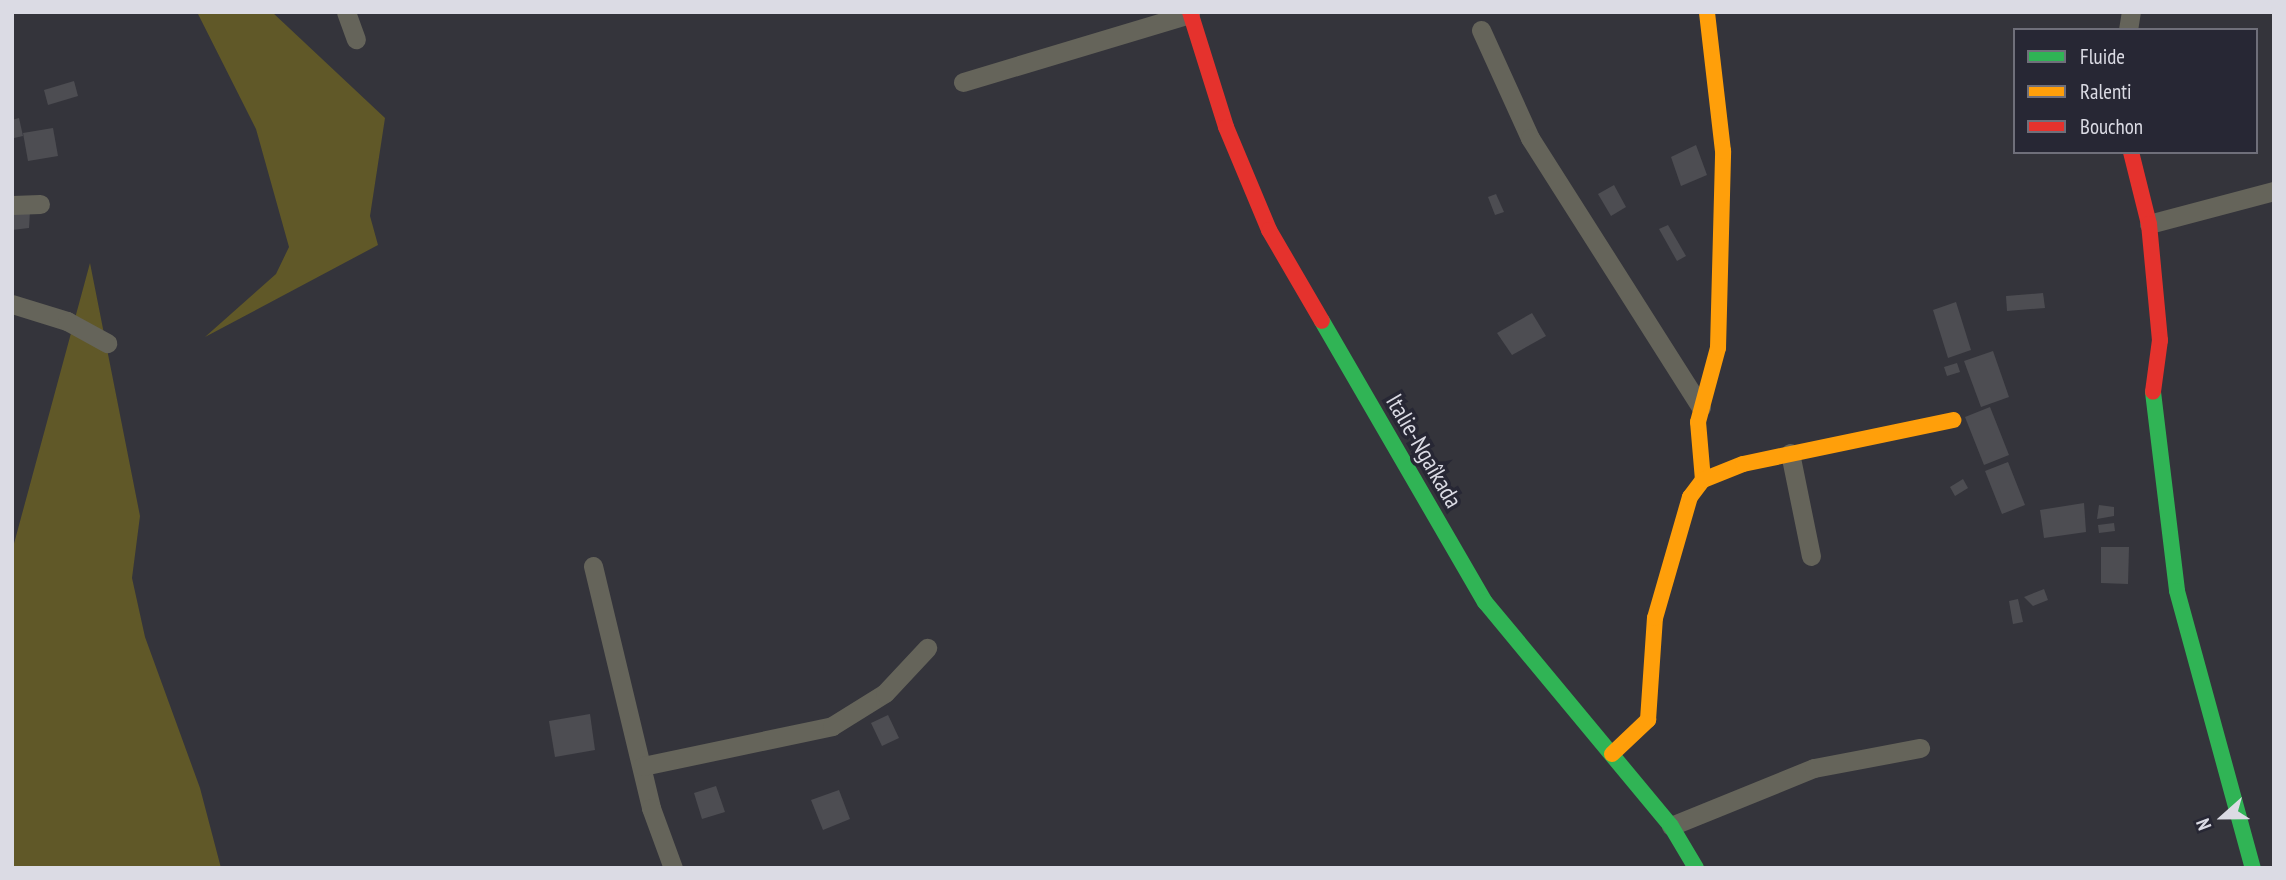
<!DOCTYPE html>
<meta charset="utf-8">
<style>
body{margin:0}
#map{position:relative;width:2286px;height:880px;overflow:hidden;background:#34343b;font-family:"PT Sans Narrow",sans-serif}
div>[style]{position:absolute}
.green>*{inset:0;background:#605828}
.building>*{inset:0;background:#4d4d52}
.street>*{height:19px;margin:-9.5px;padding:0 9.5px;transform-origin:9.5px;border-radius:9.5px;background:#65645a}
.fast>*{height:16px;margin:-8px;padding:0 8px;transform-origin:8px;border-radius:8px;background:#30b455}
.slow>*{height:16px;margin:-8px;padding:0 8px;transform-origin:8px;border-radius:8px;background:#ff9f0a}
.jam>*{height:16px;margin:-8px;padding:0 8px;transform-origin:8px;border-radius:8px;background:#e5322d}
span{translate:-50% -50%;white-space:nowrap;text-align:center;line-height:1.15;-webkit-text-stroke:7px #272734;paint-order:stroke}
.street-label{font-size:24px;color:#dbdbe4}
.frame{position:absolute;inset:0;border:14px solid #dbdbe4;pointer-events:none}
.legend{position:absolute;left:2013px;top:28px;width:245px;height:126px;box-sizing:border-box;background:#272734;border:2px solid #6f6f7a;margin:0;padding:9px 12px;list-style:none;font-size:21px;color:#dbdbe4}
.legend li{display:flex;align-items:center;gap:14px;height:35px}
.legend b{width:35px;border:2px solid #6f6f7a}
.north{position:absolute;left:2188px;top:782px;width:70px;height:70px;-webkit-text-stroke:5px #272734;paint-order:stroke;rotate:249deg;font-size:19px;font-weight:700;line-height:28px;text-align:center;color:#dbdbe4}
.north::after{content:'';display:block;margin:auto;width:24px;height:32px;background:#dbdbe4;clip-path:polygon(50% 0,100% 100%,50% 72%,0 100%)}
</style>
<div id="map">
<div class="green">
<div style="clip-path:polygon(197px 12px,272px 12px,385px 118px,370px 216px,378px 245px,205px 337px,276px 274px,289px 247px,256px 129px)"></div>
<div style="clip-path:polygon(90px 263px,140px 516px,132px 578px,145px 637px,200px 788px,221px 868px,12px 868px,12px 551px)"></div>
</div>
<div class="building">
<div style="clip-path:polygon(74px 81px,78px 96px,48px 105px,44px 90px)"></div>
<div style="clip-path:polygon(19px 118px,23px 136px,14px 138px,12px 120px)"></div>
<div style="clip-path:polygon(53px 128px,58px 156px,28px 161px,23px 133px)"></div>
<div style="clip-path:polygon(1696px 145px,1707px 175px,1681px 186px,1671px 157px)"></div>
<div style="clip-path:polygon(1614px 185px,1626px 207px,1611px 216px,1598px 194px)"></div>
<div style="clip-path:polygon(1496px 194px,1504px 212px,1495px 215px,1488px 197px)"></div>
<div style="clip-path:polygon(30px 211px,29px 228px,12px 230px,12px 213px)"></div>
<div style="clip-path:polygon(1668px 225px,1686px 256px,1677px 261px,1659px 229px)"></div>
<div style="clip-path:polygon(2043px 293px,2045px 308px,2007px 311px,2006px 296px)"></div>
<div style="clip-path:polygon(1956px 302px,1971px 350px,1948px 358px,1933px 310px)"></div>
<div style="clip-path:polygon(1532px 313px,1546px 336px,1512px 355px,1497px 333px)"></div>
<div style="clip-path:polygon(1993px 351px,2009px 397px,1981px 407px,1964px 361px)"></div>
<div style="clip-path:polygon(1957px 363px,1960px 372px,1947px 376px,1944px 367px)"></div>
<div style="clip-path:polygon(1990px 407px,2009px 455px,1984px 465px,1965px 417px)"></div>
<div style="clip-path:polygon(2008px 462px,2025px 505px,2002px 514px,1985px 471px)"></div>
<div style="clip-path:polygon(1963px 479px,1968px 488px,1955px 496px,1950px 487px)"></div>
<div style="clip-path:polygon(2084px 503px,2086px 532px,2044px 538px,2040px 510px)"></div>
<div style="clip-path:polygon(2099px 505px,2114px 507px,2114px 516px,2097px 519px)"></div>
<div style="clip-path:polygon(2114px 523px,2115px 531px,2099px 533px,2098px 525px)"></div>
<div style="clip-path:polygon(2101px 547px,2129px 547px,2128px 584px,2101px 583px)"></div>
<div style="clip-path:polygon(2044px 589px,2048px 600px,2033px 606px,2024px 597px)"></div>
<div style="clip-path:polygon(2018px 599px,2023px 622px,2013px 624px,2009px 601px)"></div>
<div style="clip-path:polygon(590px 714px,595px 750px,555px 757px,549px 721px)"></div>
<div style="clip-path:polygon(888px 715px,899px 738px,882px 746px,871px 723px)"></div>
<div style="clip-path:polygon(716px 786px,725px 812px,702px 819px,694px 793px)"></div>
<div style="clip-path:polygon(839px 790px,850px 819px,823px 830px,811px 800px)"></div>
</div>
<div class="street">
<div style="left:346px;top:12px;width:29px;rotate:70deg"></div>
<div style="left:1481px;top:30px;width:119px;rotate:65.6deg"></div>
<div style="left:1530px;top:138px;width:319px;rotate:57.6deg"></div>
<div style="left:2128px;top:30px;width:18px;rotate:-81deg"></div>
<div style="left:963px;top:82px;width:237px;rotate:-16.7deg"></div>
<div style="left:12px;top:205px;width:28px;rotate:-2deg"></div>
<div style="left:2149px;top:224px;width:129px;rotate:-14.8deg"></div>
<div style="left:12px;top:304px;width:58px;rotate:17.2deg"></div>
<div style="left:67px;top:321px;width:46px;rotate:28.8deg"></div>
<div style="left:1790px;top:453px;width:105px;rotate:78.5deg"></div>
<div style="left:593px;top:566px;width:249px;rotate:76.5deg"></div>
<div style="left:651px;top:808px;width:64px;rotate:69.9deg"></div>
<div style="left:643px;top:766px;width:193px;rotate:-11.9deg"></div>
<div style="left:832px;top:726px;width:62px;rotate:-31.9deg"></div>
<div style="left:885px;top:693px;width:62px;rotate:-47deg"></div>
<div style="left:1671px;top:826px;width:154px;rotate:-22.1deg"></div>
<div style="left:1814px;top:768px;width:108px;rotate:-10.7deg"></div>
</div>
<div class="fast">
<div style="left:1322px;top:321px;width:325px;rotate:59.9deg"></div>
<div style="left:1485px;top:602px;width:291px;rotate:50.3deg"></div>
<div style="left:1671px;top:826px;width:49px;rotate:59.2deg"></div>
<div style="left:2153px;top:392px;width:200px;rotate:83.1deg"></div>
<div style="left:2177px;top:591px;width:287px;rotate:74.7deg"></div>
</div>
<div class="slow">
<div style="left:1703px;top:480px;width:58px;rotate:-94.9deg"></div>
<div style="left:1698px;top:422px;width:77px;rotate:-74.9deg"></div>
<div style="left:1718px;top:348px;width:197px;rotate:-88.5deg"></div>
<div style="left:1723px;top:151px;width:140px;rotate:-96.6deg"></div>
<div style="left:1612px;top:754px;width:50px;rotate:-43.4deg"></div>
<div style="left:1648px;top:720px;width:102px;rotate:-86.1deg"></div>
<div style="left:1655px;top:618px;width:126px;rotate:-73.9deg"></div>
<div style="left:1690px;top:497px;width:21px;rotate:-53deg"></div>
<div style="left:1703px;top:480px;width:43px;rotate:-21.8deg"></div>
<div style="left:1743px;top:464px;width:215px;rotate:-11.8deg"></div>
</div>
<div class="jam">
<div style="left:1190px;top:12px;width:121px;rotate:72.6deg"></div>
<div style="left:1226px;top:127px;width:112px;rotate:67.3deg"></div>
<div style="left:1269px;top:230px;width:105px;rotate:59.8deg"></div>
<div style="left:2131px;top:152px;width:74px;rotate:76deg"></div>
<div style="left:2149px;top:224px;width:117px;rotate:84.6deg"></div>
<div style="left:2160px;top:340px;width:52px;rotate:97.7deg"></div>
</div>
<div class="street-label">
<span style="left:1424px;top:451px;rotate:60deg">Italie-Ngaîkada</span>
</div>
<div class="frame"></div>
<ul class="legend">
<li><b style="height:9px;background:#30b455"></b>Fluide</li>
<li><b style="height:9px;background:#ff9f0a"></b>Ralenti</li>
<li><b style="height:9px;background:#e5322d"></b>Bouchon</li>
</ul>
<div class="north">N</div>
</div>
